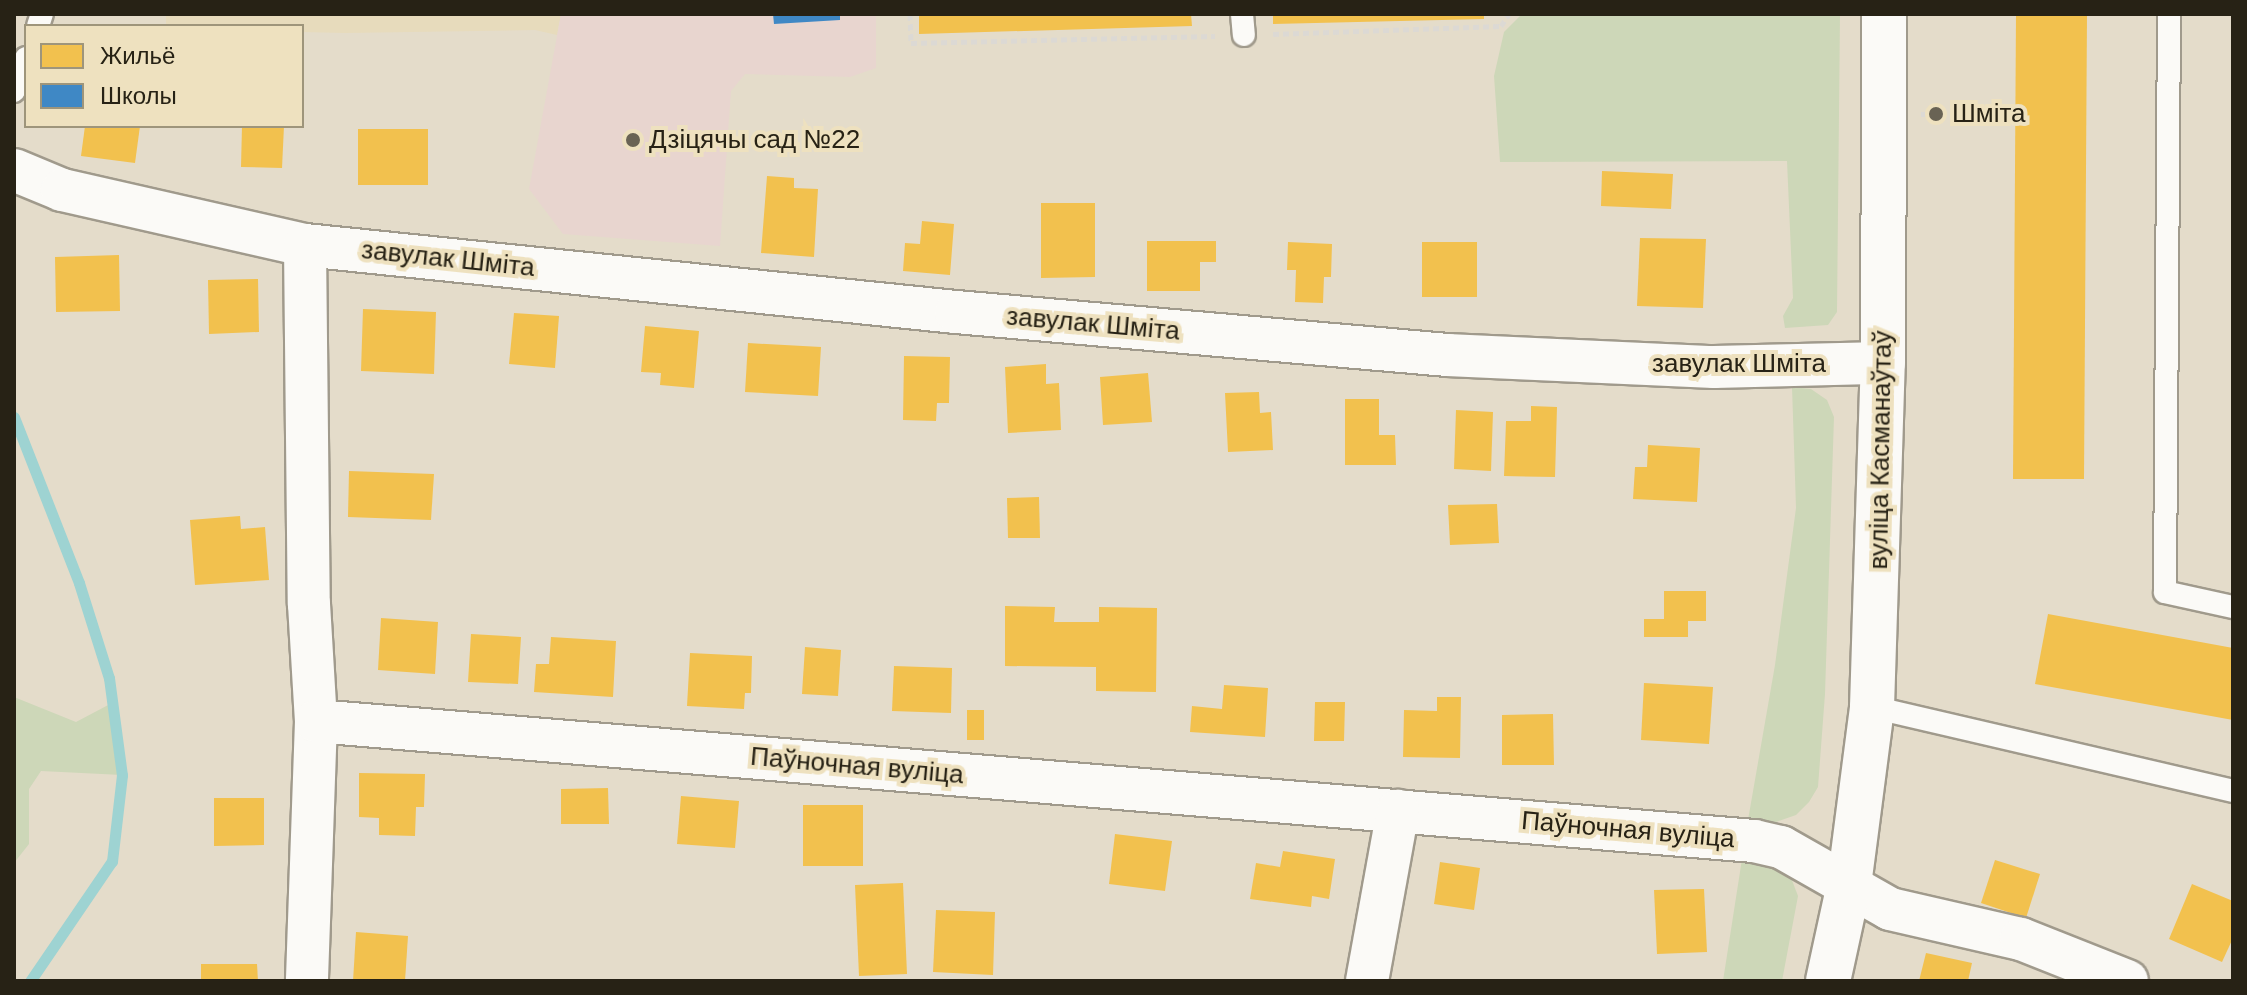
<!DOCTYPE html>
<meta charset="utf-8">
<style>
body{margin:0}
#map{position:relative;width:2247px;height:995px;overflow:hidden;background:#e4dcca;font-family:Helvetica,sans-serif}
div>[style]{position:absolute}
.built>*{inset:0;background:#e7dbbc}
.education>*{inset:0;background:#e8d5cf}
.green>*{inset:0;background:#cdd7b8}
.homes>*{inset:0;background:#f2c14e}
.schools>*{inset:0;background:#3f88c5}
.stream>*{height:11px;margin:-5.5px;padding:0 5.5px;transform-origin:5.5px;border-radius:5.5px;background:#9ed3d2}
.path>*{height:5px;margin-top:-2.5px;transform-origin:0;background:repeating-linear-gradient(90deg,#dcd9d4 0 6px,transparent 0 10px)}
.roads{filter:drop-shadow(2px 0 #a09a8c) drop-shadow(-2px 0 #a09a8c) drop-shadow(0 2px #a09a8c) drop-shadow(0 -2px #a09a8c)}
.service>*{height:22px;margin:-11px;padding:0 11px;transform-origin:11px;border-radius:11px;background:#fbfaf7}
.minor>*{height:42px;margin:-21px;padding:0 21px;transform-origin:21px;border-radius:21px;background:#fbfaf7}
.secondary>*{height:44px;margin:-22px;padding:0 22px;transform-origin:22px;border-radius:22px;background:#fbfaf7}
.dots>*{width:22px;height:22px;translate:-50% -50%;box-sizing:border-box;border:4px solid #eee1bf;border-radius:50%}
span{translate:-50% -50%;white-space:nowrap;text-align:center;line-height:1.15;-webkit-text-stroke:8px #eee1bf;paint-order:stroke}
.poi-label{font-size:26px;color:#272215}
.left{translate:0 -50%;text-align:left}
.street-label{font-size:26px;color:#272215}
.frame{position:absolute;inset:0;border:16px solid #272215;pointer-events:none}
.legend{position:absolute;left:24px;top:24px;width:280px;height:104px;box-sizing:border-box;background:#eee1bf;border:2px solid #9e957b;margin:0;padding:10px 14px;list-style:none;font-size:24px;color:#272215}
.legend li{display:flex;align-items:center;gap:16px;height:40px}
.legend b{width:40px;border:2px solid #9e957b}
</style>
<div id="map">
<div class="built">
<div style="clip-path:polygon(166px 14px,561px 14px,557px 35px,535px 30px,345px 33px,302px 32px,302px 26px,166px 26px)"></div>
</div>
<div class="education">
<div style="clip-path:polygon(561px 14px,876px 14px,876px 68px,850px 77px,745px 74px,731px 91px,720px 246px,563px 234px,529px 189px)"></div>
</div>
<div class="green">
<div style="clip-path:polygon(1522px 14px,1840px 14px,1837px 312px,1828px 325px,1785px 328px,1783px 316px,1793px 298px,1787px 161px,1500px 162px,1494px 76px,1504px 32px)"></div>
<div style="clip-path:polygon(1792px 387px,1811px 389px,1827px 400px,1834px 417px,1825px 694px,1818px 787px,1809px 802px,1796px 815px,1776px 822px,1748px 820px,1775px 665px,1796px 508px)"></div>
<div style="clip-path:polygon(14px 697px,76px 722px,112px 703px,122px 775px,41px 771px,29px 789px,29px 844px,14px 863px)"></div>
<div style="clip-path:polygon(1742px 859px,1777px 862px,1790px 875px,1798px 896px,1782px 981px,1723px 981px)"></div>
</div>
<div class="homes">
<div style="clip-path:polygon(919px 14px,1191px 14px,1192px 26px,919px 34px)"></div>
<div style="clip-path:polygon(1273px 14px,1484px 14px,1484px 19px,1273px 24px)"></div>
<div style="clip-path:polygon(2016px 14px,2087px 14px,2084px 479px,2013px 479px)"></div>
<div style="clip-path:polygon(85px 126px,140px 126px,135px 163px,81px 156px)"></div>
<div style="clip-path:polygon(242px 126px,284px 126px,282px 168px,241px 167px)"></div>
<div style="clip-path:polygon(358px 129px,428px 129px,428px 185px,358px 185px)"></div>
<div style="clip-path:polygon(1602px 171px,1673px 174px,1671px 209px,1601px 206px)"></div>
<div style="clip-path:polygon(767px 176px,794px 178px,794px 188px,818px 189px,814px 257px,761px 253px)"></div>
<div style="clip-path:polygon(1041px 203px,1095px 203px,1095px 277px,1041px 278px)"></div>
<div style="clip-path:polygon(922px 221px,954px 224px,950px 275px,903px 271px,905px 243px,920px 244px)"></div>
<div style="clip-path:polygon(1640px 238px,1706px 239px,1703px 308px,1637px 306px)"></div>
<div style="clip-path:polygon(1147px 241px,1216px 241px,1216px 262px,1200px 262px,1200px 291px,1147px 291px)"></div>
<div style="clip-path:polygon(1288px 242px,1332px 244px,1331px 277px,1324px 277px,1323px 303px,1295px 302px,1296px 270px,1287px 270px)"></div>
<div style="clip-path:polygon(1422px 242px,1477px 242px,1477px 297px,1422px 297px)"></div>
<div style="clip-path:polygon(119px 255px,120px 311px,56px 312px,55px 257px)"></div>
<div style="clip-path:polygon(258px 279px,259px 332px,209px 334px,208px 280px)"></div>
<div style="clip-path:polygon(363px 309px,436px 312px,434px 374px,361px 371px)"></div>
<div style="clip-path:polygon(514px 313px,559px 316px,555px 368px,509px 364px)"></div>
<div style="clip-path:polygon(645px 326px,699px 331px,694px 388px,660px 385px,661px 373px,641px 372px)"></div>
<div style="clip-path:polygon(748px 343px,821px 347px,818px 396px,745px 392px)"></div>
<div style="clip-path:polygon(904px 356px,950px 357px,949px 403px,937px 403px,936px 421px,903px 420px)"></div>
<div style="clip-path:polygon(1046px 364px,1046px 384px,1059px 383px,1061px 430px,1008px 433px,1005px 367px)"></div>
<div style="clip-path:polygon(1148px 373px,1152px 422px,1103px 425px,1100px 377px)"></div>
<div style="clip-path:polygon(1259px 392px,1260px 413px,1271px 412px,1273px 450px,1228px 452px,1225px 393px)"></div>
<div style="clip-path:polygon(1345px 399px,1379px 399px,1379px 435px,1395px 435px,1396px 465px,1345px 465px)"></div>
<div style="clip-path:polygon(1531px 406px,1557px 407px,1555px 477px,1504px 476px,1506px 421px,1531px 421px)"></div>
<div style="clip-path:polygon(1456px 410px,1493px 412px,1491px 471px,1454px 469px)"></div>
<div style="clip-path:polygon(1648px 445px,1700px 448px,1697px 502px,1633px 499px,1635px 467px,1647px 467px)"></div>
<div style="clip-path:polygon(349px 471px,434px 474px,431px 520px,348px 517px)"></div>
<div style="clip-path:polygon(1039px 497px,1040px 538px,1008px 538px,1007px 498px)"></div>
<div style="clip-path:polygon(1497px 504px,1499px 543px,1450px 545px,1448px 505px)"></div>
<div style="clip-path:polygon(240px 516px,241px 529px,265px 527px,269px 580px,195px 585px,190px 520px)"></div>
<div style="clip-path:polygon(1664px 591px,1706px 591px,1706px 621px,1688px 621px,1688px 637px,1644px 637px,1644px 619px,1664px 619px)"></div>
<div style="clip-path:polygon(1005px 606px,1055px 607px,1054px 622px,1099px 622px,1099px 607px,1157px 608px,1156px 692px,1096px 691px,1096px 667px,1005px 666px)"></div>
<div style="clip-path:polygon(2048px 614px,2233px 648px,2233px 720px,2035px 684px)"></div>
<div style="clip-path:polygon(381px 618px,438px 622px,435px 674px,378px 670px)"></div>
<div style="clip-path:polygon(471px 634px,521px 637px,518px 684px,468px 682px)"></div>
<div style="clip-path:polygon(551px 637px,616px 641px,613px 697px,534px 692px,536px 664px,549px 664px)"></div>
<div style="clip-path:polygon(805px 647px,841px 650px,838px 696px,802px 694px)"></div>
<div style="clip-path:polygon(690px 653px,752px 656px,751px 693px,745px 693px,744px 709px,687px 706px)"></div>
<div style="clip-path:polygon(894px 666px,952px 668px,951px 713px,892px 711px)"></div>
<div style="clip-path:polygon(1644px 683px,1713px 687px,1709px 744px,1641px 740px)"></div>
<div style="clip-path:polygon(1224px 685px,1268px 688px,1265px 737px,1190px 732px,1192px 706px,1222px 709px)"></div>
<div style="clip-path:polygon(1437px 697px,1461px 697px,1460px 758px,1403px 757px,1404px 710px,1437px 711px)"></div>
<div style="clip-path:polygon(1315px 702px,1345px 702px,1344px 741px,1314px 741px)"></div>
<div style="clip-path:polygon(967px 710px,984px 710px,984px 740px,967px 740px)"></div>
<div style="clip-path:polygon(1553px 714px,1554px 765px,1502px 765px,1502px 715px)"></div>
<div style="clip-path:polygon(359px 773px,425px 774px,424px 807px,416px 807px,415px 836px,379px 835px,379px 818px,359px 817px)"></div>
<div style="clip-path:polygon(608px 788px,609px 824px,561px 824px,561px 789px)"></div>
<div style="clip-path:polygon(681px 796px,739px 801px,735px 848px,677px 844px)"></div>
<div style="clip-path:polygon(214px 798px,264px 798px,264px 845px,214px 846px)"></div>
<div style="clip-path:polygon(803px 805px,863px 805px,863px 866px,803px 866px)"></div>
<div style="clip-path:polygon(1115px 834px,1172px 841px,1165px 891px,1109px 884px)"></div>
<div style="clip-path:polygon(1283px 851px,1335px 859px,1329px 899px,1312px 896px,1311px 907px,1250px 899px,1256px 863px,1280px 867px)"></div>
<div style="clip-path:polygon(1995px 860px,2040px 874px,2026px 918px,1981px 903px)"></div>
<div style="clip-path:polygon(1440px 862px,1480px 868px,1474px 910px,1434px 904px)"></div>
<div style="clip-path:polygon(903px 883px,907px 974px,859px 976px,855px 885px)"></div>
<div style="clip-path:polygon(2192px 884px,2233px 901px,2233px 938px,2222px 962px,2169px 939px)"></div>
<div style="clip-path:polygon(1704px 889px,1707px 952px,1657px 954px,1654px 890px)"></div>
<div style="clip-path:polygon(936px 910px,995px 912px,993px 975px,933px 972px)"></div>
<div style="clip-path:polygon(356px 932px,408px 936px,405px 981px,353px 981px)"></div>
<div style="clip-path:polygon(1926px 953px,1972px 963px,1968px 981px,1919px 981px)"></div>
<div style="clip-path:polygon(201px 964px,257px 964px,258px 981px,201px 981px)"></div>
</div>
<div class="schools">
<div style="clip-path:polygon(773px 14px,840px 14px,840px 20px,774px 24px)"></div>
</div>
<div class="stream">
<div style="left:14px;top:417px;width:178px;rotate:68.6deg"></div>
<div style="left:79px;top:583px;width:100px;rotate:72.5deg"></div>
<div style="left:109px;top:678px;width:98px;rotate:82.4deg"></div>
<div style="left:122px;top:775px;width:87px;rotate:96.6deg"></div>
<div style="left:112px;top:861px;width:145px;rotate:124.3deg"></div>
</div>
<div class="path">
<div style="left:910px;top:14px;width:29px;rotate:88deg"></div>
<div style="left:911px;top:43px;width:304px;rotate:-1.3deg"></div>
<div style="left:1273px;top:34px;width:228px;rotate:-2deg"></div>
<div style="left:1501px;top:26px;width:14px;rotate:-56deg"></div>
<div style="left:1921px;top:114px;width:15px"></div>
</div>
<div class="roads">
<div class="service">
<div style="left:1242px;top:14px;width:21px;rotate:85deg"></div>
<div style="left:2169px;top:14px;width:578px;rotate:90.4deg"></div>
<div style="left:2165px;top:592px;width:70px;rotate:12.4deg"></div>
<div style="left:38px;top:26px;width:13px;rotate:-72deg"></div>
<div style="left:14px;top:91px;width:35px;rotate:-70deg"></div>
<div style="left:1872px;top:707px;width:371px;rotate:13.1deg"></div>
</div>
<div class="minor">
<div style="left:14px;top:170px;width:52px;rotate:22.6deg"></div>
<div style="left:62px;top:190px;width:249px;rotate:12.8deg"></div>
<div style="left:305px;top:245px;width:654px;rotate:5.88deg"></div>
<div style="left:956px;top:312px;width:493px;rotate:5deg"></div>
<div style="left:1447px;top:355px;width:267px;rotate:2.6deg"></div>
<div style="left:1714px;top:367px;width:169px;rotate:-1.4deg"></div>
<div style="left:305px;top:245px;width:359px;rotate:89.4deg"></div>
<div style="left:309px;top:604px;width:117px;rotate:86.6deg"></div>
<div style="left:316px;top:721px;width:260px;rotate:92deg"></div>
<div style="left:316px;top:721px;width:1443px;rotate:4.77deg"></div>
<div style="left:1754px;top:841px;width:28px;rotate:13deg"></div>
<div style="left:1781px;top:847px;width:125px;rotate:29.6deg"></div>
<div style="left:1890px;top:909px;width:134px;rotate:12.9deg"></div>
<div style="left:2021px;top:939px;width:114px;rotate:21.6deg"></div>
<div style="left:1367px;top:981px;width:173px;rotate:-79.7deg"></div>
</div>
<div class="secondary">
<div style="left:1828px;top:981px;width:98px;rotate:-77.7deg"></div>
<div style="left:1849px;top:885px;width:179px;rotate:-82.6deg"></div>
<div style="left:1872px;top:707px;width:344px;rotate:-88.2deg"></div>
<div style="left:1883px;top:363px;width:349px;rotate:-89.8deg"></div>
</div>
</div>
<div class="dots">
<div style="left:1936px;top:114px;background:#696354"></div>
<div style="left:633px;top:140px;background:#696354"></div>
</div>
<div class="poi-label">
<span class="left" style="left:1952px;top:114px">Шміта</span>
<span class="left" style="left:649px;top:140px">Дзіцячы сад №22</span>
</div>
<div class="street-label">
<span style="left:448px;top:259px;rotate:6deg">завулак Шміта</span>
<span style="left:1093px;top:324px;rotate:5deg">завулак Шміта</span>
<span style="left:1739px;top:364px">завулак Шміта</span>
<span style="left:1881px;top:450px;rotate:-89deg">вуліца Касманаўтаў</span>
<span style="left:857px;top:766px;rotate:5deg">Паўночная вуліца</span>
<span style="left:1628px;top:830px;rotate:5deg">Паўночная вуліца</span>
</div>
<div class="frame"></div>
<ul class="legend">
<li><b style="height:22px;background:#f2c14e"></b>Жильё</li>
<li><b style="height:22px;background:#3f88c5"></b>Школы</li>
</ul>
</div>
